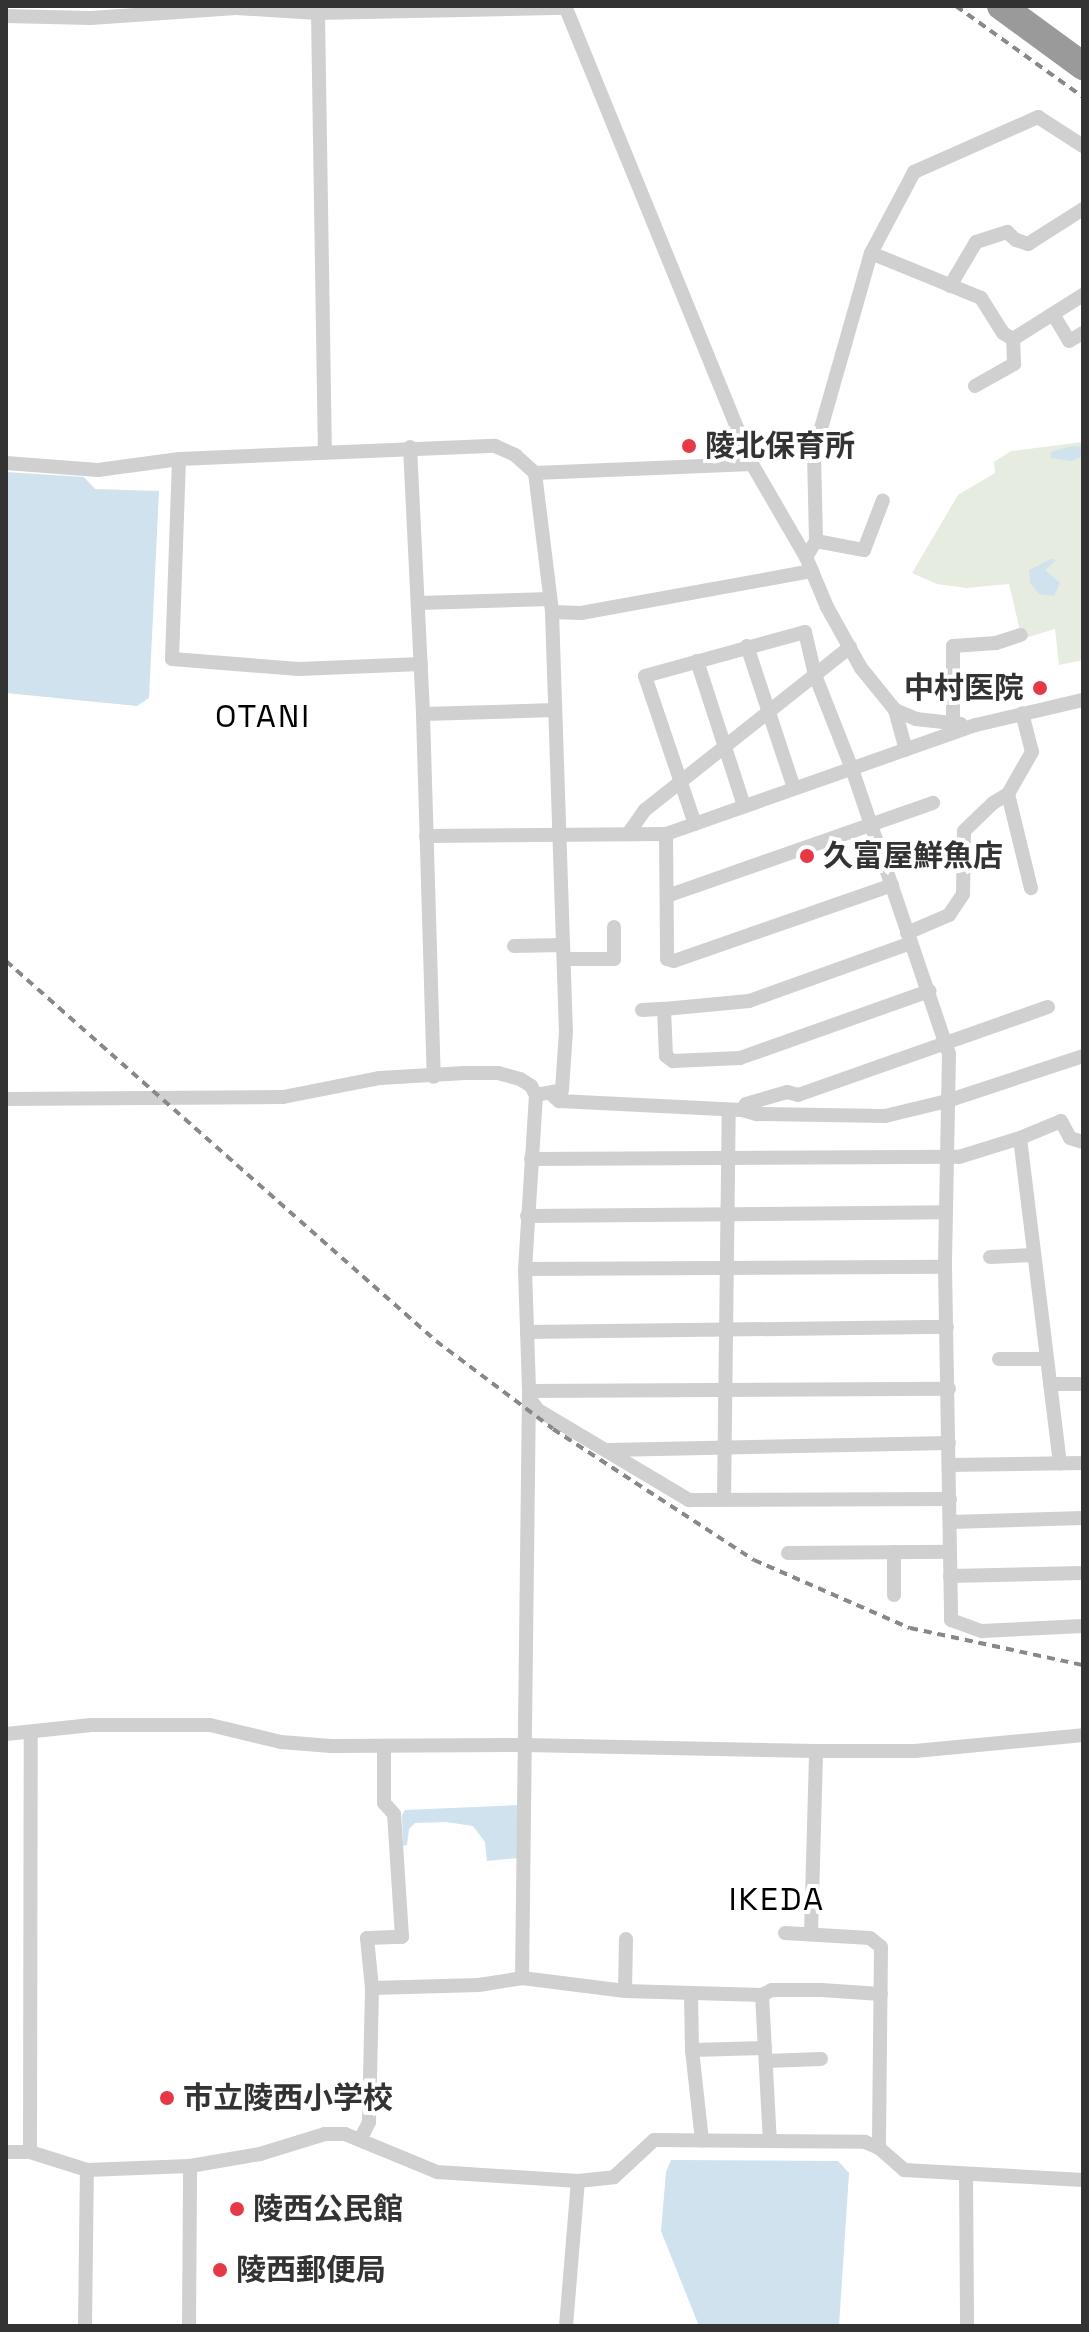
<!DOCTYPE html>
<meta charset="utf-8">
<style>
body{margin:0}
#map{position:relative;width:1089px;height:2332px;overflow:hidden;background:#fff;font-family:"Space Grotesk","Noto Sans JP",sans-serif}
div>[style]{position:absolute}
.green>*{inset:0;background:#e6ecdf}
.water>*{inset:0;background:#cfe2ee}
.street>*{height:14px;margin:-7px;padding:0 7px;transform-origin:7px;border-radius:7px;background:#d0d0d0}
.highway>*{height:28px;margin:-14px;padding:0 14px;transform-origin:14px;border-radius:14px;background:#9a9a9a}
.rail>*{height:4px;margin-top:-2px;transform-origin:0;background:repeating-linear-gradient(90deg,#888 0 8px,transparent 0 14px)}
.dots>*{width:22px;height:22px;translate:-50% -50%;box-sizing:border-box;border:4px solid #fff;border-radius:50%}
span{translate:-50% -50%;white-space:nowrap;text-align:center;line-height:1.15;-webkit-text-stroke:8px #fff;paint-order:stroke}
.poi-label{font-size:30px;color:#333;font-weight:700}
.left{translate:0 -50%;text-align:left}
.right{translate:-100% -50%;text-align:right}
.neighbourhood-label{font-size:32px;color:#000;letter-spacing:2px}
.frame{position:absolute;inset:0;border:8px solid #333;pointer-events:none}
</style>
<div id="map">
<div class="green">
<div style="clip-path:polygon(1083px 442px,1083px 660px,1059px 665px,1055px 629px,1022px 639px,1009px 584px,966px 588px,937px 584px,912px 573px,958px 495px,995px 473px,994px 462px,1011px 451px)"></div>
</div>
<div class="water">
<div style="clip-path:polygon(1072px 446px,1083px 447px,1083px 456px,1072px 461px,1051px 458px,1051px 452px)"></div>
<div style="clip-path:polygon(6px 472px,84px 477px,95px 489px,159px 491px,149px 698px,137px 706px,6px 693px)"></div>
<div style="clip-path:polygon(1051px 559px,1056px 560px,1045px 570px,1060px 583px,1054px 596px,1039px 594px,1030px 583px,1029px 570px)"></div>
<div style="clip-path:polygon(519px 1805px,518px 1858px,487px 1861px,485px 1842px,473px 1826px,446px 1822px,415px 1823px,409px 1829px,407px 1845px,403px 1846px,402px 1815px,405px 1810px)"></div>
<div style="clip-path:polygon(671px 2160px,838px 2161px,849px 2173px,839px 2326px,699px 2326px,661px 2231px,666px 2172px)"></div>
</div>
<div class="street">
<div style="left:565px;top:6px;width:495px;rotate:67.8deg"></div>
<div style="left:752px;top:464px;width:108px;rotate:59.9deg"></div>
<div style="left:806px;top:557px;width:54px;rotate:67.2deg"></div>
<div style="left:827px;top:607px;width:70px;rotate:60.9deg"></div>
<div style="left:861px;top:668px;width:54px;rotate:51deg"></div>
<div style="left:895px;top:710px;width:41px;rotate:74.6deg"></div>
<div style="left:318px;top:13px;width:438px;rotate:89.1deg"></div>
<div style="left:6px;top:16px;width:85px;rotate:1.3deg"></div>
<div style="left:91px;top:18px;width:145px;rotate:-3.9deg"></div>
<div style="left:236px;top:8px;width:82px;rotate:3.5deg"></div>
<div style="left:318px;top:13px;width:248px;rotate:-1.2deg"></div>
<div style="left:871px;top:253px;width:119px;rotate:22.2deg"></div>
<div style="left:981px;top:298px;width:41px;rotate:57.8deg"></div>
<div style="left:1003px;top:333px;width:12px;rotate:31deg"></div>
<div style="left:1013px;top:339px;width:83px;rotate:-32.2deg"></div>
<div style="left:950px;top:286px;width:51px;rotate:-59.4deg"></div>
<div style="left:976px;top:242px;width:33px;rotate:-18deg"></div>
<div style="left:1007px;top:232px;width:12px;rotate:42deg"></div>
<div style="left:1016px;top:240px;width:13px;rotate:18deg"></div>
<div style="left:1028px;top:244px;width:65px;rotate:-32.5deg"></div>
<div style="left:1053px;top:314px;width:31px;rotate:59deg"></div>
<div style="left:1069px;top:341px;width:16px;rotate:-30deg"></div>
<div style="left:975px;top:386px;width:45px;rotate:-29.4deg"></div>
<div style="left:1014px;top:364px;width:25px;rotate:-92deg"></div>
<div style="left:410px;top:447px;width:267px;rotate:87.2deg"></div>
<div style="left:423px;top:714px;width:363px;rotate:88.3deg"></div>
<div style="left:179px;top:459px;width:200px;rotate:92deg"></div>
<div style="left:172px;top:659px;width:127px;rotate:4.5deg"></div>
<div style="left:299px;top:669px;width:122px;rotate:-2.3deg"></div>
<div style="left:6px;top:463px;width:92px;rotate:4.4deg"></div>
<div style="left:98px;top:470px;width:82px;rotate:-7.7deg"></div>
<div style="left:179px;top:459px;width:316px;rotate:-2.4deg"></div>
<div style="left:495px;top:446px;width:22px;rotate:24deg"></div>
<div style="left:515px;top:455px;width:27px;rotate:42deg"></div>
<div style="left:535px;top:473px;width:140px;rotate:83deg"></div>
<div style="left:552px;top:612px;width:419px;rotate:88.1deg"></div>
<div style="left:566px;top:1031px;width:59px;rotate:93.9deg"></div>
<div style="left:562px;top:1090px;width:26px;rotate:169deg"></div>
<div style="left:535px;top:473px;width:217px;rotate:-2.4deg"></div>
<div style="left:816px;top:541px;width:49px;rotate:10.6deg"></div>
<div style="left:864px;top:550px;width:53px;rotate:-69.2deg"></div>
<div style="left:806px;top:557px;width:19px;rotate:-58deg"></div>
<div style="left:816px;top:541px;width:88px;rotate:-91.3deg"></div>
<div style="left:814px;top:453px;width:208px;rotate:-74.1deg"></div>
<div style="left:871px;top:253px;width:92px;rotate:-62deg"></div>
<div style="left:914px;top:172px;width:136px;rotate:-23.9deg"></div>
<div style="left:1038px;top:117px;width:54px;rotate:32.8deg"></div>
<div style="left:419px;top:603px;width:131px;rotate:-1.7deg"></div>
<div style="left:552px;top:612px;width:29px;rotate:2deg"></div>
<div style="left:581px;top:613px;width:235px;rotate:-10.3deg"></div>
<div style="left:747px;top:646px;width:150px;rotate:71.7deg"></div>
<div style="left:697px;top:661px;width:152px;rotate:72deg"></div>
<div style="left:895px;top:710px;width:23px;rotate:23deg"></div>
<div style="left:916px;top:719px;width:45px;rotate:6.3deg"></div>
<div style="left:423px;top:714px;width:132px;rotate:-1.7deg"></div>
<div style="left:953px;top:723px;width:77px;rotate:-90deg"></div>
<div style="left:953px;top:646px;width:43px;rotate:-4deg"></div>
<div style="left:996px;top:643px;width:26px;rotate:-18deg"></div>
<div style="left:1008px;top:794px;width:97px;rotate:76.3deg"></div>
<div style="left:695px;top:824px;width:156px;rotate:-108.7deg"></div>
<div style="left:645px;top:676px;width:166px;rotate:-15.4deg"></div>
<div style="left:805px;top:632px;width:44px;rotate:76.9deg"></div>
<div style="left:815px;top:675px;width:101px;rotate:68.5deg"></div>
<div style="left:852px;top:769px;width:301px;rotate:71.2deg"></div>
<div style="left:949px;top:1054px;width:213px;rotate:91.1deg"></div>
<div style="left:945px;top:1267px;width:353px;rotate:89deg"></div>
<div style="left:951px;top:1620px;width:33px;rotate:20deg"></div>
<div style="left:982px;top:1631px;width:101px;rotate:-2.8deg"></div>
<div style="left:628px;top:834px;width:29px;rotate:-55deg"></div>
<div style="left:645px;top:810px;width:262px;rotate:-38.5deg"></div>
<div style="left:666px;top:834px;width:125px;rotate:89.5deg"></div>
<div style="left:667px;top:959px;width:7px;rotate:16deg"></div>
<div style="left:674px;top:961px;width:231px;rotate:-19.2deg"></div>
<div style="left:426px;top:836px;width:240px;rotate:-0.5deg"></div>
<div style="left:666px;top:834px;width:329px;rotate:-19.4deg"></div>
<div style="left:976px;top:725px;width:110px;rotate:-13.2deg"></div>
<div style="left:667px;top:896px;width:282px;rotate:-19.3deg"></div>
<div style="left:907px;top:933px;width:46px;rotate:-23.2deg"></div>
<div style="left:949px;top:915px;width:25px;rotate:-56deg"></div>
<div style="left:963px;top:894px;width:63px;rotate:-89.1deg"></div>
<div style="left:964px;top:831px;width:40px;rotate:-44deg"></div>
<div style="left:993px;top:803px;width:17px;rotate:-31deg"></div>
<div style="left:1008px;top:794px;width:48px;rotate:-60.3deg"></div>
<div style="left:1032px;top:752px;width:40px;rotate:-104.4deg"></div>
<div style="left:911px;top:943px;width:172px;rotate:160.3deg"></div>
<div style="left:749px;top:1001px;width:85px;rotate:174.6deg"></div>
<div style="left:664px;top:1009px;width:47px;rotate:87.6deg"></div>
<div style="left:666px;top:1056px;width:9px;rotate:36deg"></div>
<div style="left:673px;top:1061px;width:67px;rotate:-2.6deg"></div>
<div style="left:740px;top:1058px;width:201px;rotate:-19.5deg"></div>
<div style="left:514px;top:946px;width:49px;rotate:-1.2deg"></div>
<div style="left:564px;top:959px;width:50px"></div>
<div style="left:614px;top:959px;width:32px;rotate:-90deg"></div>
<div style="left:642px;top:1010px;width:22px;rotate:-3deg"></div>
<div style="left:551px;top:1094px;width:11px;rotate:41deg"></div>
<div style="left:559px;top:1101px;width:183px;rotate:2.8deg"></div>
<div style="left:742px;top:1110px;width:15px;rotate:16deg"></div>
<div style="left:756px;top:1114px;width:129px;rotate:0.9deg"></div>
<div style="left:885px;top:1116px;width:64px;rotate:-13.6deg"></div>
<div style="left:947px;top:1101px;width:143px;rotate:-18.3deg"></div>
<div style="left:6px;top:1099px;width:277px;rotate:-0.4deg"></div>
<div style="left:283px;top:1097px;width:99px;rotate:-11.1deg"></div>
<div style="left:380px;top:1078px;width:85px;rotate:-3.4deg"></div>
<div style="left:465px;top:1073px;width:33px"></div>
<div style="left:498px;top:1073px;width:23px;rotate:15deg"></div>
<div style="left:520px;top:1079px;width:13px;rotate:32deg"></div>
<div style="left:531px;top:1086px;width:10px;rotate:61deg"></div>
<div style="left:536px;top:1095px;width:174px;rotate:93.6deg"></div>
<div style="left:525px;top:1269px;width:122px;rotate:88.1deg"></div>
<div style="left:529px;top:1391px;width:587px;rotate:90.68deg"></div>
<div style="left:742px;top:1110px;width:7px;rotate:-56deg"></div>
<div style="left:746px;top:1104px;width:43px;rotate:-16.3deg"></div>
<div style="left:787px;top:1092px;width:11px;rotate:15deg"></div>
<div style="left:798px;top:1095px;width:265px;rotate:-19.4deg"></div>
<div style="left:1020px;top:1138px;width:44px;rotate:-22.5deg"></div>
<div style="left:1061px;top:1121px;width:19px;rotate:62deg"></div>
<div style="left:1070px;top:1138px;width:14px;rotate:17deg"></div>
<div style="left:531px;top:1159px;width:428px;rotate:-0.3deg"></div>
<div style="left:959px;top:1157px;width:64px;rotate:-17.3deg"></div>
<div style="left:1020px;top:1138px;width:328px;rotate:83deg"></div>
<div style="left:527px;top:1216px;width:418px;rotate:-0.5deg"></div>
<div style="left:990px;top:1257px;width:43px;rotate:-2.7deg"></div>
<div style="left:525px;top:1269px;width:420px;rotate:-0.3deg"></div>
<div style="left:527px;top:1332px;width:420px;rotate:-0.7deg"></div>
<div style="left:999px;top:1359px;width:47px"></div>
<div style="left:1050px;top:1384px;width:33px"></div>
<div style="left:529px;top:1391px;width:420px;rotate:-0.3deg"></div>
<div style="left:529px;top:1398px;width:15px;rotate:53deg"></div>
<div style="left:538px;top:1410px;width:176px;rotate:30.8deg"></div>
<div style="left:689px;top:1500px;width:261px;rotate:-0.2deg"></div>
<div style="left:609px;top:1450px;width:340px;rotate:-1.2deg"></div>
<div style="left:949px;top:1465px;width:134px;rotate:-0.9deg"></div>
<div style="left:724px;top:1499px;width:388px;rotate:-89.3deg"></div>
<div style="left:950px;top:1522px;width:133px;rotate:-1.7deg"></div>
<div style="left:788px;top:1553px;width:162px;rotate:-0.4deg"></div>
<div style="left:950px;top:1576px;width:133px;rotate:-1.3deg"></div>
<div style="left:894px;top:1595px;width:43px;rotate:-90deg"></div>
<div style="left:6px;top:1734px;width:86px;rotate:-6deg"></div>
<div style="left:92px;top:1725px;width:118px"></div>
<div style="left:210px;top:1725px;width:73px;rotate:13.5deg"></div>
<div style="left:281px;top:1742px;width:50px;rotate:4.6deg"></div>
<div style="left:331px;top:1746px;width:194px;rotate:-0.3deg"></div>
<div style="left:525px;top:1745px;width:291px;rotate:1.2deg"></div>
<div style="left:816px;top:1751px;width:99px"></div>
<div style="left:915px;top:1751px;width:169px;rotate:-5.4deg"></div>
<div style="left:785px;top:1933px;width:85px;rotate:3.4deg"></div>
<div style="left:870px;top:1938px;width:14px;rotate:39deg"></div>
<div style="left:881px;top:1947px;width:201px;rotate:90.6deg"></div>
<div style="left:811px;top:1934px;width:183px;rotate:-88.4deg"></div>
<div style="left:372px;top:1988px;width:50px;rotate:-95.7deg"></div>
<div style="left:367px;top:1938px;width:35px;rotate:-2deg"></div>
<div style="left:402px;top:1937px;width:123px;rotate:-93.7deg"></div>
<div style="left:394px;top:1814px;width:15px;rotate:-132deg"></div>
<div style="left:384px;top:1803px;width:57px;rotate:-90deg"></div>
<div style="left:625px;top:1991px;width:52px;rotate:-88.9deg"></div>
<div style="left:691px;top:1993px;width:57px;rotate:89deg"></div>
<div style="left:692px;top:2050px;width:91px;rotate:83.7deg"></div>
<div style="left:762px;top:1995px;width:146px;rotate:86.9deg"></div>
<div style="left:692px;top:2050px;width:73px;rotate:-1.6deg"></div>
<div style="left:766px;top:2061px;width:55px;rotate:-2.1deg"></div>
<div style="left:360px;top:2140px;width:20px;rotate:-63deg"></div>
<div style="left:369px;top:2122px;width:134px;rotate:-88.7deg"></div>
<div style="left:372px;top:1988px;width:107px;rotate:-1.6deg"></div>
<div style="left:479px;top:1985px;width:44px;rotate:-9.2deg"></div>
<div style="left:522px;top:1978px;width:104px;rotate:7.2deg"></div>
<div style="left:625px;top:1991px;width:137px;rotate:1.7deg"></div>
<div style="left:762px;top:1995px;width:11px;rotate:-27deg"></div>
<div style="left:772px;top:1990px;width:49px"></div>
<div style="left:821px;top:1990px;width:60px;rotate:3.8deg"></div>
<div style="left:6px;top:2152px;width:24px"></div>
<div style="left:30px;top:2152px;width:60px;rotate:17.5deg"></div>
<div style="left:87px;top:2170px;width:103px;rotate:-2.2deg"></div>
<div style="left:190px;top:2166px;width:71px;rotate:-9.7deg"></div>
<div style="left:260px;top:2154px;width:68px;rotate:-17.1deg"></div>
<div style="left:325px;top:2134px;width:20px"></div>
<div style="left:345px;top:2134px;width:100px;rotate:22.4deg"></div>
<div style="left:437px;top:2172px;width:141px;rotate:3.7deg"></div>
<div style="left:578px;top:2181px;width:36px;rotate:-6deg"></div>
<div style="left:614px;top:2177px;width:54px;rotate:-42.8deg"></div>
<div style="left:654px;top:2140px;width:211px;rotate:0.5deg"></div>
<div style="left:865px;top:2142px;width:15px;rotate:23deg"></div>
<div style="left:879px;top:2148px;width:33px;rotate:41deg"></div>
<div style="left:904px;top:2170px;width:179px;rotate:3.2deg"></div>
<div style="left:30px;top:2152px;width:418px;rotate:-89.9deg"></div>
<div style="left:966px;top:2174px;width:152px;rotate:89.6deg"></div>
<div style="left:85px;top:2326px;width:156px;rotate:-89.3deg"></div>
<div style="left:189px;top:2326px;width:160px;rotate:-89.6deg"></div>
<div style="left:566px;top:2326px;width:145px;rotate:-85.3deg"></div>
</div>
<div class="highway">
<div style="left:1001px;top:6px;width:102px;rotate:36.2deg"></div>
</div>
<div class="rail">
<div style="left:956px;top:6px;width:156px;rotate:35.6deg"></div>
<div style="left:6px;top:961px;width:574px;rotate:41.47deg"></div>
<div style="left:436px;top:1341px;width:146px;rotate:36.9deg"></div>
<div style="left:553px;top:1429px;width:240px;rotate:33.1deg"></div>
<div style="left:754px;top:1560px;width:170px;rotate:23.6deg"></div>
<div style="left:910px;top:1628px;width:177px;rotate:12.1deg"></div>
</div>
<div class="dots">
<div style="left:689px;top:446px;background:#e63946"></div>
<div style="left:1040px;top:688px;background:#e63946"></div>
<div style="left:807px;top:856px;background:#e63946"></div>
<div style="left:167px;top:2098px;background:#e63946"></div>
<div style="left:237px;top:2209px;background:#e63946"></div>
<div style="left:220px;top:2270px;background:#e63946"></div>
</div>
<div class="poi-label">
<span class="left" style="left:705px;top:446px">陵北保育所</span>
<span class="right" style="left:1024px;top:688px">中村医院</span>
<span class="left" style="left:823px;top:856px">久富屋鮮魚店</span>
<span class="left" style="left:183px;top:2098px">市立陵西小学校</span>
<span class="left" style="left:253px;top:2209px">陵西公民館</span>
<span class="left" style="left:236px;top:2270px">陵西郵便局</span>
</div>
<div class="neighbourhood-label">
<span style="left:263px;top:716px">OTANI</span>
<span style="left:777px;top:1899px">IKEDA</span>
</div>
<div class="frame"></div>
</div>
